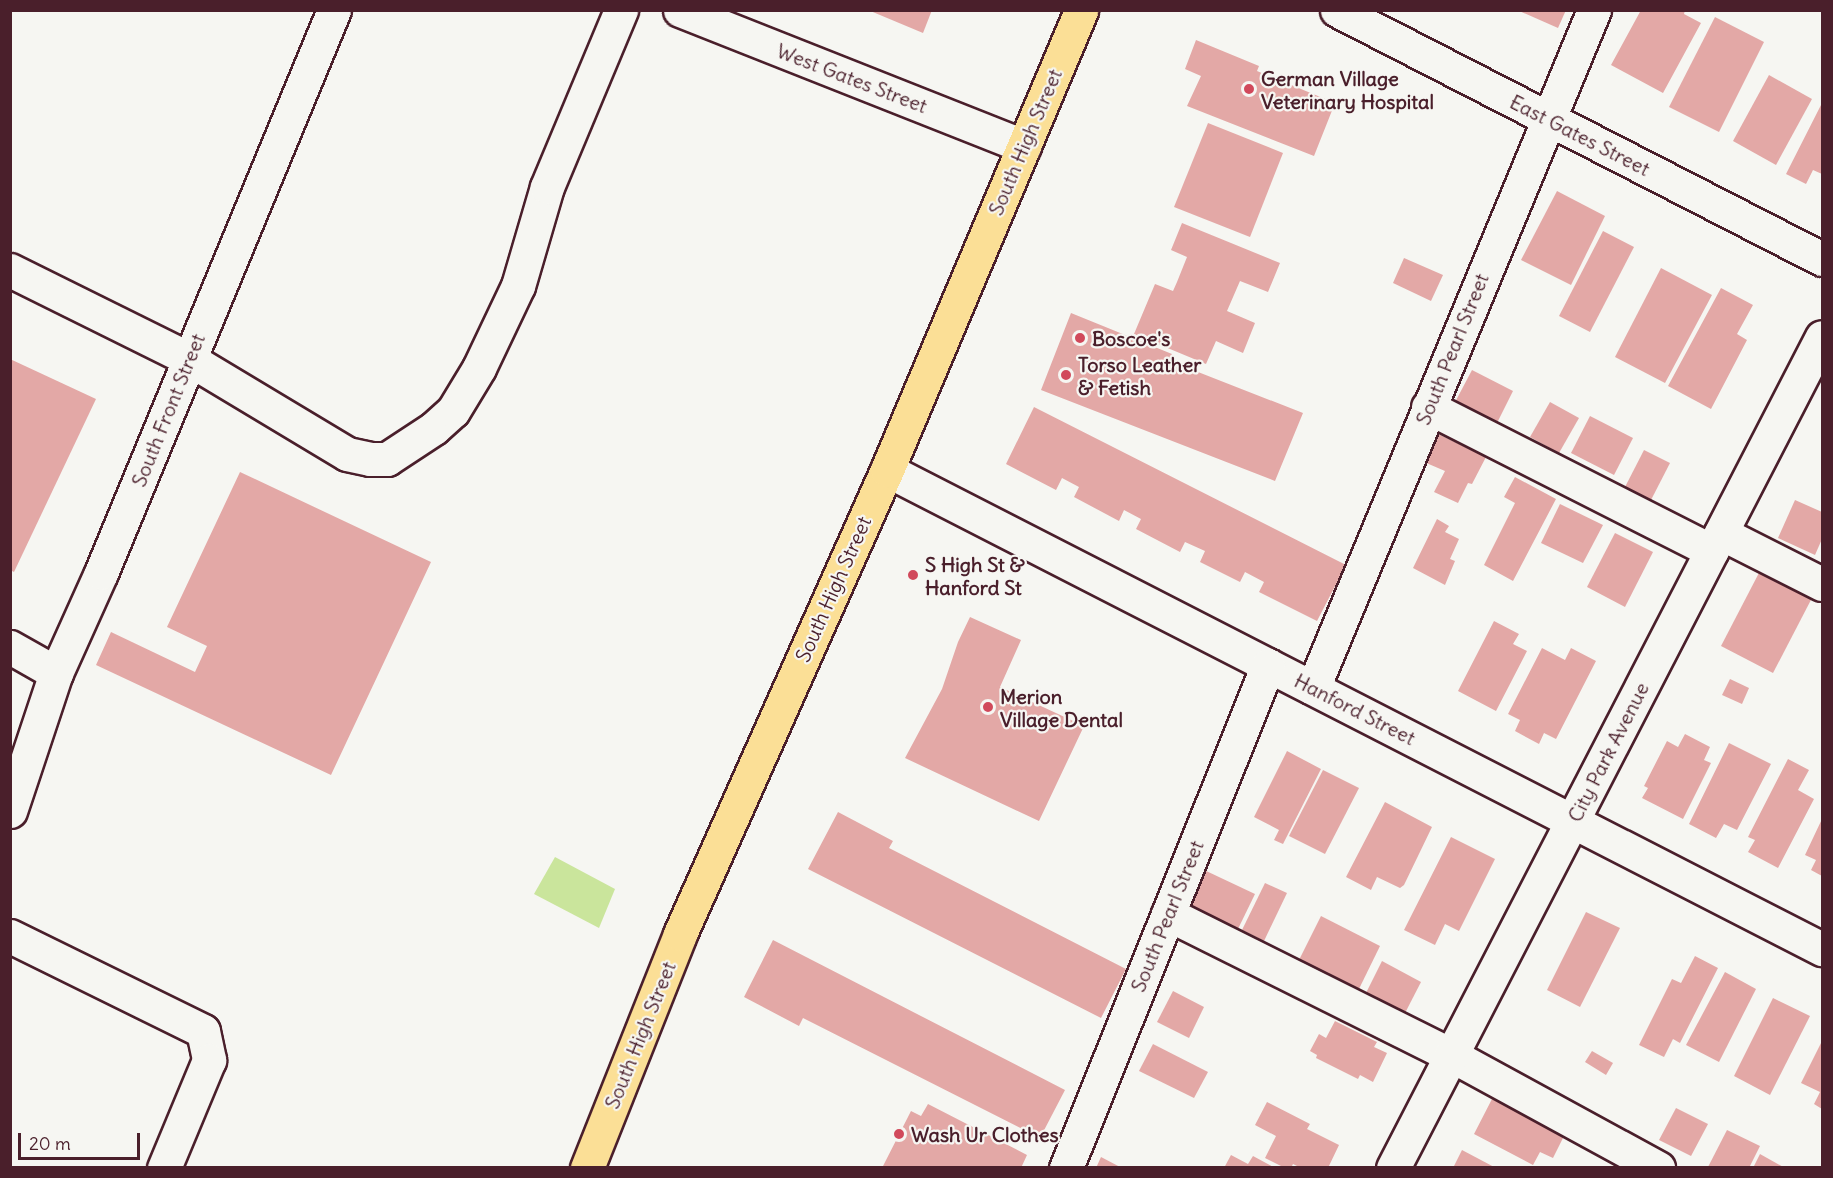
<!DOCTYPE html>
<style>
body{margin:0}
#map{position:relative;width:1833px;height:1178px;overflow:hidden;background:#f6f6f2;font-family:Delius,sans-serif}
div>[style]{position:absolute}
.green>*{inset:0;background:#cae59c}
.building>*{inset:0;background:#e3a8a6}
.roads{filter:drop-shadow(2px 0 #4a1f2b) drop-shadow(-2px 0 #4a1f2b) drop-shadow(0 2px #4a1f2b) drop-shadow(0 -2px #4a1f2b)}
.minor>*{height:33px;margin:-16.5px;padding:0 16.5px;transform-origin:16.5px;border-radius:16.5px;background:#f6f6f2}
.major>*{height:33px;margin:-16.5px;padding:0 16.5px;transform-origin:16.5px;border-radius:16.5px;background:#fbdf96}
.dots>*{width:16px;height:16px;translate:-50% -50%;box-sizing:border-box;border:3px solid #f6f6f2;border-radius:50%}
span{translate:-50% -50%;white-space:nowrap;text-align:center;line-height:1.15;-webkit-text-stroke:4.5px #f6f6f2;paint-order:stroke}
.street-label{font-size:20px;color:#4a1f2b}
.poi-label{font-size:20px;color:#4a1f2b;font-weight:700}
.left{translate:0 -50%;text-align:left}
.frame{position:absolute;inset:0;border:12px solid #4a1f2b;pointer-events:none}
.scale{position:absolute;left:18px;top:1133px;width:122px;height:27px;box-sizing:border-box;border:3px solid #4a1f2b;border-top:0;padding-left:8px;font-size:18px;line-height:21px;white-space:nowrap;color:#4a1f2b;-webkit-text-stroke:4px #f6f6f2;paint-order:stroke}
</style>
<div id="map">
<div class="green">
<div style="clip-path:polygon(555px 857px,615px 889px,599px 928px,534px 894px)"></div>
</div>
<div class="building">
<div style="clip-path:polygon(868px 10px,932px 10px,923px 33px)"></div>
<div style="clip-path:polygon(1517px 10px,1566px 10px,1558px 28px)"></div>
<div style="clip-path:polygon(1641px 10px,1685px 10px,1684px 14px,1701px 23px,1663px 93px,1611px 65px)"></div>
<div style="clip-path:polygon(1715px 17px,1764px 42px,1719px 132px,1669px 107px)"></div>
<div style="clip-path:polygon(1196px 40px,1259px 66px,1257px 71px,1335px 103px,1314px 156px,1187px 106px,1201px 76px,1185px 69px)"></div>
<div style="clip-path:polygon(1769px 75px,1812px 99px,1776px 165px,1733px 141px)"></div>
<div style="clip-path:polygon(1822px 103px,1822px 174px,1813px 170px,1806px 184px,1786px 174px)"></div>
<div style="clip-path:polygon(1208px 123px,1283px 153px,1250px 237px,1174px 207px)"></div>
<div style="clip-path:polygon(1557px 191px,1605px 216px,1571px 285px,1521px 260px)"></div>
<div style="clip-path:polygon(1182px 223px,1280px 263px,1268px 292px,1240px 281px,1227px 311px,1255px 323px,1243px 353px,1216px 341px,1206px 364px,1134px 334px,1155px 284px,1173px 291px,1177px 282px,1187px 257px,1171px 250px)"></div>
<div style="clip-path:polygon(1603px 231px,1634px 247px,1590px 332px,1559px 316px)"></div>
<div style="clip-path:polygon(1404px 258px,1443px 275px,1431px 301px,1393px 283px)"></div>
<div style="clip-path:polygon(1661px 268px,1712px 295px,1665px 383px,1615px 357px)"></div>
<div style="clip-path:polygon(1721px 288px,1753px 305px,1737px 334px,1747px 340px,1711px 409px,1668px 386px)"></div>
<div style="clip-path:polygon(1071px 313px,1172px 354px,1170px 361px,1303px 413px,1275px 481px,1041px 390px)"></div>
<div style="clip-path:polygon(10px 359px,96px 399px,14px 572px,10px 570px)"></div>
<div style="clip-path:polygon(1472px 370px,1513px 391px,1495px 427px,1453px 406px)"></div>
<div style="clip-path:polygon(1550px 402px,1579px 418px,1559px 453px,1530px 437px)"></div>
<div style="clip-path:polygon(1034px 407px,1346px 565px,1317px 621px,1259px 592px,1264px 582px,1245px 572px,1240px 582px,1200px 562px,1205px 551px,1185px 542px,1180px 552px,1136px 529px,1141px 519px,1124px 510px,1119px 521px,1074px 497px,1079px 487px,1062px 478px,1056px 490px,1006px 464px)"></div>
<div style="clip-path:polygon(1590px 416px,1633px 438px,1614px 475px,1571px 453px)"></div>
<div style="clip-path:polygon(1438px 434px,1486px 457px,1472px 484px,1468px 483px,1458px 503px,1434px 492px,1445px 471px,1424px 462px)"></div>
<div style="clip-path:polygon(1644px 450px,1670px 463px,1650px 502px,1624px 489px)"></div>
<div style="clip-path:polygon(240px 472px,431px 562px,331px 775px,96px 665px,111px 632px,195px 672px,207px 646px,167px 627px)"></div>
<div style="clip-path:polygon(1515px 477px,1556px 499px,1513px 581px,1484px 565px,1515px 503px,1504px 497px)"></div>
<div style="clip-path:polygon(1795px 500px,1822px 512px,1822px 539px,1815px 555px,1778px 538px)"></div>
<div style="clip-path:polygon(1560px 504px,1603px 525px,1583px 563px,1541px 543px)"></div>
<div style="clip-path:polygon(1437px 519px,1449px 526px,1445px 532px,1459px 539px,1450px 559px,1455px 561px,1445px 585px,1413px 568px)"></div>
<div style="clip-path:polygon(1615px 533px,1653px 552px,1625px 607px,1587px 587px)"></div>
<div style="clip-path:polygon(1761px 569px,1813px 596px,1773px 673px,1721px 646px)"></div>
<div style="clip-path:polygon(970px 617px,1021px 640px,1000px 687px,1084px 726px,1039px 821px,905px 758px,942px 689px,958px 642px)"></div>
<div style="clip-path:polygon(1494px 621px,1519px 634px,1513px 644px,1527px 651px,1496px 711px,1458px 691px)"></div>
<div style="clip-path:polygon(1542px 648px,1565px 660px,1571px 648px,1596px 661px,1556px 739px,1544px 733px,1539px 744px,1515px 731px,1520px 720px,1508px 714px)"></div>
<div style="clip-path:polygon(1730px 679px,1749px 688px,1742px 704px,1722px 695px)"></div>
<div style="clip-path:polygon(1685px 734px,1710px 747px,1704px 760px,1711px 763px,1683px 819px,1642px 798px,1648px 788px,1644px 786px,1667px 741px,1678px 747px)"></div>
<div style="clip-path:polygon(1729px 743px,1771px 764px,1737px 830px,1724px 824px,1716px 838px,1689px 824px)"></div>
<div style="clip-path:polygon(1287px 751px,1321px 769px,1283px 844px,1274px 840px,1279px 830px,1254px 817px)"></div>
<div style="clip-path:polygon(1788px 759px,1809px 770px,1798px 790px,1814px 799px,1778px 868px,1748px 852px,1755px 840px,1748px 837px)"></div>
<div style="clip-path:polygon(1323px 770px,1359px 788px,1325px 854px,1289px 836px)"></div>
<div style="clip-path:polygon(1385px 802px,1432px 827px,1404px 885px,1400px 888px,1377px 877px,1371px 890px,1346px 877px)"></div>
<div style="clip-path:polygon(838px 812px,893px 841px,889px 848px,1126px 969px,1101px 1018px,808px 869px)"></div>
<div style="clip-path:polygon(1822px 819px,1822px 876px,1811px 870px,1816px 860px,1805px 855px)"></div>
<div style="clip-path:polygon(1451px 837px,1495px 859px,1459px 931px,1445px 924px,1435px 945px,1404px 930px)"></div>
<div style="clip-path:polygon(1202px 869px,1255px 894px,1237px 931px,1185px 907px)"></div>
<div style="clip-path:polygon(1265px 883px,1287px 893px,1264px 941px,1242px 930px)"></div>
<div style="clip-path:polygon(1586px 912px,1620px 928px,1580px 1007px,1547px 990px)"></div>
<div style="clip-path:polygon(1321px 916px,1380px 946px,1357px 993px,1297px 964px)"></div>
<div style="clip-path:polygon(773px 940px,1065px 1090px,1040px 1138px,803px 1018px,799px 1026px,744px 997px)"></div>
<div style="clip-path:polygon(1695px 956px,1718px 968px,1680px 1043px,1673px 1039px,1664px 1057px,1639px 1045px,1672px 979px,1681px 983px)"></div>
<div style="clip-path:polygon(1382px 961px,1421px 982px,1403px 1017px,1364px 997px)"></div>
<div style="clip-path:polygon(1725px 972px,1756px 989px,1719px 1062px,1686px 1045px)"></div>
<div style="clip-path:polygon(1173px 991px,1204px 1007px,1189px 1038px,1157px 1022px)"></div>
<div style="clip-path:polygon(1773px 998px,1810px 1016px,1770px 1095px,1734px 1076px)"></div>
<div style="clip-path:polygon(1335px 1021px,1377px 1042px,1374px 1047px,1387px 1053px,1373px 1082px,1360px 1075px,1358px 1079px,1316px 1058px,1317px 1055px,1310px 1051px,1319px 1034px,1326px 1038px)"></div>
<div style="clip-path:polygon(1822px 1041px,1822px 1109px,1814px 1104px,1820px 1092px,1801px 1083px)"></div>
<div style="clip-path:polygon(1153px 1044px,1208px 1072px,1194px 1098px,1139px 1071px)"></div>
<div style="clip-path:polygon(1592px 1051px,1613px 1063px,1606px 1075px,1585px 1062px)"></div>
<div style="clip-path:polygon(1492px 1099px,1564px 1136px,1553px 1158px,1540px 1152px,1533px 1165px,1474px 1134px)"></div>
<div style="clip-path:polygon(1267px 1102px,1310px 1124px,1307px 1129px,1339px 1145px,1328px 1168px,1301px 1168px,1293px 1164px,1291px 1168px,1285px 1168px,1265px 1158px,1276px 1136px,1255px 1125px)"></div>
<div style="clip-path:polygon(928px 1104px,1027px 1155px,1021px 1168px,882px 1168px,911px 1111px,921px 1116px)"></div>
<div style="clip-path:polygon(1676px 1108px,1708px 1124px,1691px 1156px,1659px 1140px)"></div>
<div style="clip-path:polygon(1727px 1130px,1760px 1146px,1749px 1168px,1708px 1167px)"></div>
<div style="clip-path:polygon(1462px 1150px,1496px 1168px,1453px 1168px)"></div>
<div style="clip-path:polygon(1760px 1154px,1785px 1168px,1753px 1168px)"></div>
<div style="clip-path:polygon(1231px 1155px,1248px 1164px,1253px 1156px,1275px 1168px,1224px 1168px)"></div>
<div style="clip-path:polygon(1101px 1157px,1122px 1168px,1096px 1168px)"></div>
</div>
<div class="roads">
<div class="minor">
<div style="left:680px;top:10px;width:370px;rotate:21.6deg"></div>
<div style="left:1337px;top:10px;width:545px;rotate:27.18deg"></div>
<div style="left:10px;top:270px;width:200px;rotate:26.4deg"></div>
<div style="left:189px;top:359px;width:184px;rotate:31deg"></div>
<div style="left:347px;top:454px;width:24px;rotate:12deg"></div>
<div style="left:370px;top:459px;width:17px"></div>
<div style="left:387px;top:459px;width:56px;rotate:-33.4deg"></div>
<div style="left:434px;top:428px;width:25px;rotate:-42deg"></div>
<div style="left:453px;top:411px;width:50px;rotate:-58.8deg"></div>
<div style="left:479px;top:368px;width:91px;rotate:-64.6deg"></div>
<div style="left:518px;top:286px;width:103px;rotate:-73.7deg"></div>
<div style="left:547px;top:187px;width:192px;rotate:-67.3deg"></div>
<div style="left:1428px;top:407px;width:318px;rotate:26.9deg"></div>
<div style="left:887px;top:470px;width:1051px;rotate:27.13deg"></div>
<div style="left:1721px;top:533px;width:113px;rotate:26.8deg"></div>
<div style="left:10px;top:647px;width:53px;rotate:29.5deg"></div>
<div style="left:1313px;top:688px;width:734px;rotate:-67.49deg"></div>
<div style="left:10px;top:811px;width:145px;rotate:-71.6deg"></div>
<div style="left:56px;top:673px;width:110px;rotate:-65.8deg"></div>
<div style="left:101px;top:573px;width:609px;rotate:-67.52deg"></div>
<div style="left:1168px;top:914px;width:316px;rotate:26.5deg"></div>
<div style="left:1451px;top:1055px;width:236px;rotate:28.6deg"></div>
<div style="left:10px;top:936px;width:215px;rotate:26.2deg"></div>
<div style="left:203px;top:1031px;width:30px;rotate:78deg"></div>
<div style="left:209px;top:1060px;width:117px;rotate:112.6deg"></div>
<div style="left:1066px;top:1168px;width:542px;rotate:-68.12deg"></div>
<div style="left:1393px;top:1168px;width:935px;rotate:-62.7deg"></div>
</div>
<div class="major">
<div style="left:587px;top:1168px;width:252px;rotate:-68.3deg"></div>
<div style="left:680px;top:934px;width:508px;rotate:-65.96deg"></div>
<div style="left:887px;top:470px;width:499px;rotate:-67.1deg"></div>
</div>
</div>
<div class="dots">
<div style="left:1249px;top:89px;background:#d1495b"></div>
<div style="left:1080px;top:338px;background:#d1495b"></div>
<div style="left:1066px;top:375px;background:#d1495b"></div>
<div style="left:913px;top:575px;background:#d1495b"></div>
<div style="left:988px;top:707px;background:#d1495b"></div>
<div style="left:899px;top:1134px;background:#d1495b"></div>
</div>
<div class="street-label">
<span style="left:852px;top:78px;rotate:21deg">West Gates Street</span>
<span style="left:1580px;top:135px;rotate:27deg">East Gates Street</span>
<span style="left:1025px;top:142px;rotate:-67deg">South High Street</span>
<span style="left:1452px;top:349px;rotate:-68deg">South Pearl Street</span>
<span style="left:168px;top:410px;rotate:-68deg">South Front Street</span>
<span style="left:833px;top:589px;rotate:-66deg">South High Street</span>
<span style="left:1355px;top:709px;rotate:27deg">Hanford Street</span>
<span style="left:1608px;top:752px;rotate:-63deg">City Park Avenue</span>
<span style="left:1167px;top:916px;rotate:-68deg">South Pearl Street</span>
<span style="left:640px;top:1035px;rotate:-68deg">South High Street</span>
</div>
<div class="poi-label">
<span class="left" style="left:1261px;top:90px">German Village<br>Veterinary Hospital</span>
<span class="left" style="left:1092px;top:338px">Boscoe's</span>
<span class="left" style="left:1078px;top:376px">Torso Leather<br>&amp; Fetish</span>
<span class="left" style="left:925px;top:576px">S High St &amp;<br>Hanford St</span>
<span class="left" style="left:1000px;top:708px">Merion<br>Village Dental</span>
<span class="left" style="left:911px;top:1134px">Wash Ur Clothes</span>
</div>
<div class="frame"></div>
<div class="scale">20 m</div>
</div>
